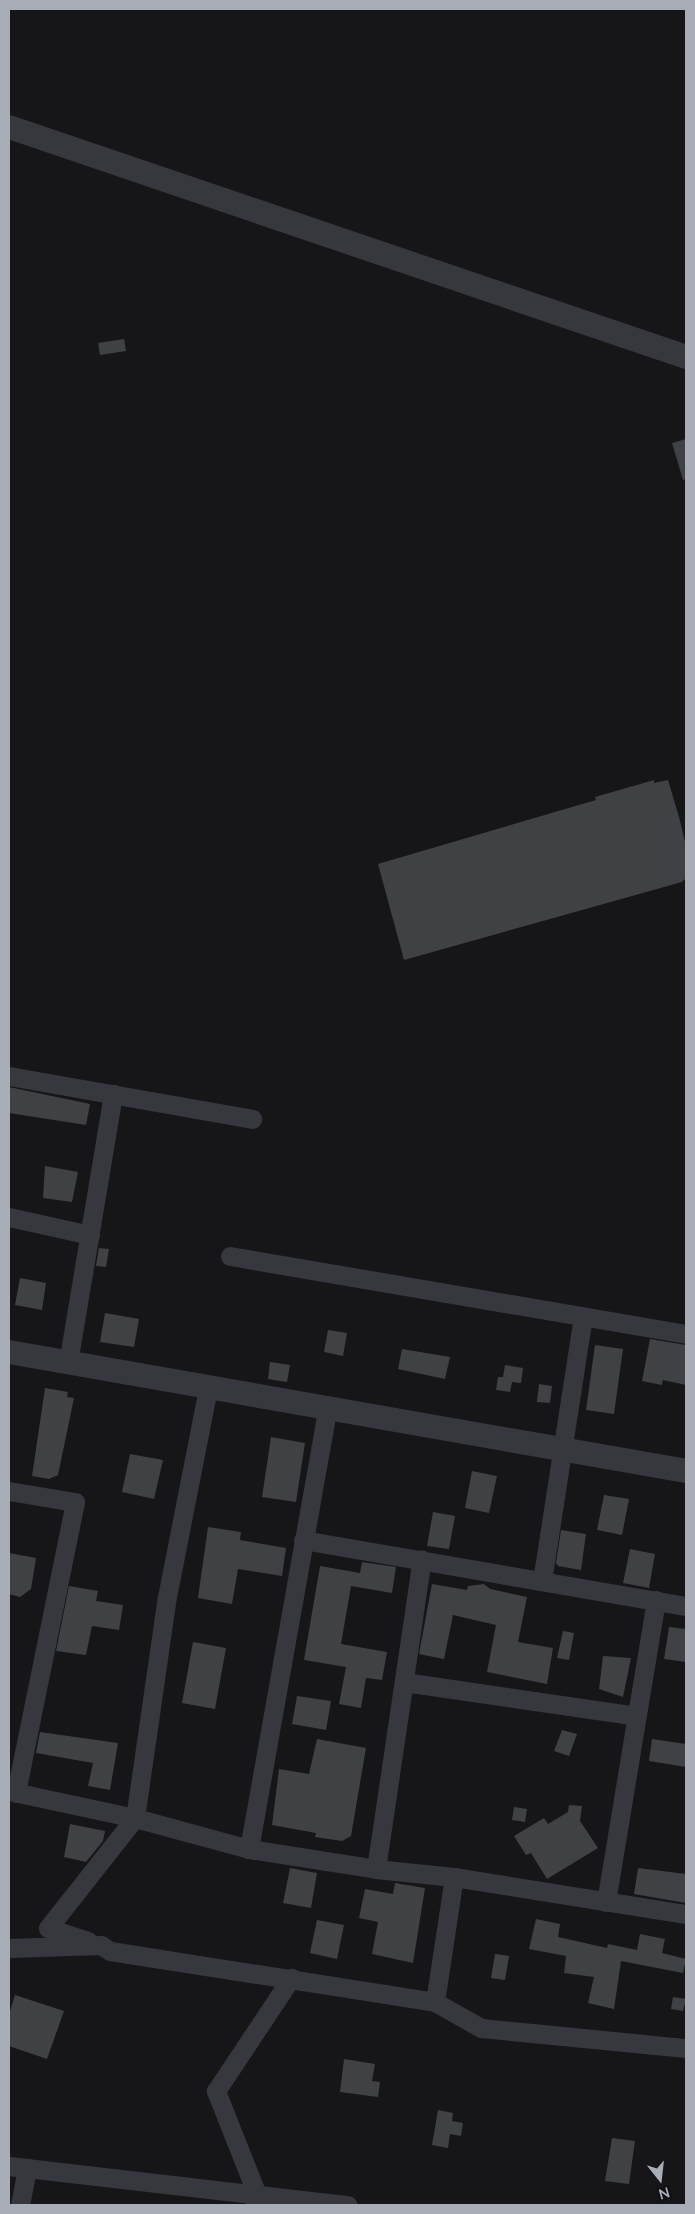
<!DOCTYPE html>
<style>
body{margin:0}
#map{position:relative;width:695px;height:2214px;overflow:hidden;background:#161618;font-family:Lato,sans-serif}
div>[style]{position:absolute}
.building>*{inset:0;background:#404145}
.minor>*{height:19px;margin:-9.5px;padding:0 9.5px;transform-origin:9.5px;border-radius:9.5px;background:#37383d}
.tertiary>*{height:24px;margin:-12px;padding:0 12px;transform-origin:12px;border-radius:12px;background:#37383d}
span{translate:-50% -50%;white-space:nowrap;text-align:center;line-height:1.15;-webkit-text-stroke:5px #111113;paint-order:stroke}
.frame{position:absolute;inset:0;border:10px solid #a8adb8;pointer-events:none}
.north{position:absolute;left:635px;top:2154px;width:50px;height:50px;-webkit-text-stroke:4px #111113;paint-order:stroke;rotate:164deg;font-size:14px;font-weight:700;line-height:20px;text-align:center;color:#a8adb8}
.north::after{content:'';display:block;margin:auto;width:18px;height:22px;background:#a8adb8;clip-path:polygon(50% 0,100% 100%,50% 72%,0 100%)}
</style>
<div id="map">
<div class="building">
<div style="clip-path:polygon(124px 339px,126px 351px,100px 355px,98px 343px)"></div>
<div style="clip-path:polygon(686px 439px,686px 479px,683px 480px,672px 443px)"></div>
<div style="clip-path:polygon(654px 780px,654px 783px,668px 780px,679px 817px,686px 846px,686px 878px,682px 882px,404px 960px,378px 864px,596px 800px,595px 797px)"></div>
<div style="clip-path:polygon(9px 1087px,90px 1104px,86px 1125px,9px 1113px)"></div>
<div style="clip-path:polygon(45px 1166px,78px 1172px,72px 1202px,43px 1198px)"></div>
<div style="clip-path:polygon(99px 1248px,109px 1249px,106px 1267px,96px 1266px)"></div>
<div style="clip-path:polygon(20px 1278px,46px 1283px,42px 1310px,15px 1305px)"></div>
<div style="clip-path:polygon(105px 1313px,139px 1319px,134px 1347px,100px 1342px)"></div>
<div style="clip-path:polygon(328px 1330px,347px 1333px,343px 1356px,324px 1352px)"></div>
<div style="clip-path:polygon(650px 1339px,686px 1345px,686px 1385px,663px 1380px,662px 1385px,642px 1381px)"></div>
<div style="clip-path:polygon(595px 1345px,623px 1349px,614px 1414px,586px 1410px)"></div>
<div style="clip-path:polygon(402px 1349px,450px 1357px,445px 1379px,398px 1369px)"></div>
<div style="clip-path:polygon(270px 1362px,290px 1365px,287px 1382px,268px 1379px)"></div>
<div style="clip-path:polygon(505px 1365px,523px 1368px,521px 1383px,512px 1382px,510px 1392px,496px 1390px,498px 1377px,503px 1377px)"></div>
<div style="clip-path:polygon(539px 1384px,552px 1386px,550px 1403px,537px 1402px)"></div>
<div style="clip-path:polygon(45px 1388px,68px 1392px,67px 1397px,74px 1398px,58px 1475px,49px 1479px,32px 1476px)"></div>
<div style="clip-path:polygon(271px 1437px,305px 1443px,296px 1502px,262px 1497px)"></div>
<div style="clip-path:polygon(130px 1454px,163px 1460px,154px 1499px,122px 1492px)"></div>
<div style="clip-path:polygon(472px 1471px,497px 1476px,489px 1513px,465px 1508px)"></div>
<div style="clip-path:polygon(604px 1495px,629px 1499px,622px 1535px,597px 1530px)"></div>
<div style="clip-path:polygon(433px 1512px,455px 1516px,449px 1549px,427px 1546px)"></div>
<div style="clip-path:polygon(208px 1527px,241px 1532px,240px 1540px,286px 1548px,282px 1576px,238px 1569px,232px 1604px,198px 1598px)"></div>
<div style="clip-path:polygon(561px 1530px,586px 1534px,581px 1570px,558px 1566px,556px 1563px)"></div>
<div style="clip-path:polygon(630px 1549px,655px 1554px,649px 1588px,623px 1583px)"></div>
<div style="clip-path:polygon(9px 1553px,36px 1558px,31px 1589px,20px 1597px,9px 1594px)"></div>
<div style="clip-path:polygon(362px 1562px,396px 1567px,392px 1593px,351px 1586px,341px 1644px,387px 1652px,382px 1680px,366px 1678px,361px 1708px,339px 1704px,346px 1667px,304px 1660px,320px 1566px,360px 1573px)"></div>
<div style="clip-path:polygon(432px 1584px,467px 1590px,468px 1586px,484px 1584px,490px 1589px,527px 1597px,518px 1642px,553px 1648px,547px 1684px,487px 1672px,496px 1625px,453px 1615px,444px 1659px,419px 1654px)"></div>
<div style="clip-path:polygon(69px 1586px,98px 1591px,96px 1601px,123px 1605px,119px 1630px,92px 1626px,86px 1655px,56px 1651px)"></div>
<div style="clip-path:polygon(669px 1627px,686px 1629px,686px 1662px,664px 1659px)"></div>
<div style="clip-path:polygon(563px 1631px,574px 1633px,569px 1660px,557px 1658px)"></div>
<div style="clip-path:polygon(193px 1642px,226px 1648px,215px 1709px,182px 1703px)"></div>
<div style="clip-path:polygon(603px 1656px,631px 1658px,623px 1697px,599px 1689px)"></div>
<div style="clip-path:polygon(297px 1696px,331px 1701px,326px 1730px,292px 1724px)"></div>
<div style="clip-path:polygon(562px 1730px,577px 1734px,569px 1756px,554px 1751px)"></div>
<div style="clip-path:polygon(40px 1732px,118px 1743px,110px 1790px,88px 1786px,93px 1763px,36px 1753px)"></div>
<div style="clip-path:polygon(317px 1739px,366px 1748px,351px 1836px,342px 1841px,315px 1837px,316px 1833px,272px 1825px,279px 1769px,309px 1774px)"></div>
<div style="clip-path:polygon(652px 1739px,686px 1744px,686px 1767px,649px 1761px)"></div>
<div style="clip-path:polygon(569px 1805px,582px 1806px,580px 1821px,598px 1848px,547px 1879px,531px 1853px,526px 1855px,514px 1836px,544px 1818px,548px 1824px,568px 1812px)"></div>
<div style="clip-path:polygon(514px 1807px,527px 1809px,525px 1822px,512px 1820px)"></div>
<div style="clip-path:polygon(70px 1824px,105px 1831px,103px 1841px,86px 1862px,64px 1857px)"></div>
<div style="clip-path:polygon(290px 1868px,317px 1873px,311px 1908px,283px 1903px)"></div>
<div style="clip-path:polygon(638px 1868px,686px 1874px,686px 1903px,634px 1894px)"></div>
<div style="clip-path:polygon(395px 1883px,425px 1888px,413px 1963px,372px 1954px,378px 1922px,359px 1918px,365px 1889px,393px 1894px)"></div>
<div style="clip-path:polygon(536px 1919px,560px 1924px,558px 1937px,607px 1948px,608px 1944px,637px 1950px,640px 1934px,665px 1939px,662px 1953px,686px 1959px,683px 1973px,621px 1961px,614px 2009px,588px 2003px,594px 1977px,564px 1973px,566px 1956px,529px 1949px)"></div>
<div style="clip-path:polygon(317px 1920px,344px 1925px,337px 1959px,310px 1953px)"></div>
<div style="clip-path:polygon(495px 1954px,509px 1956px,505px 1980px,491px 1978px)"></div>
<div style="clip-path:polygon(15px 1995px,64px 2011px,47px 2059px,9px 2046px,9px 2014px)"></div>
<div style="clip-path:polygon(673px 1997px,686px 1999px,683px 2011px,671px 2009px)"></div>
<div style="clip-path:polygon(344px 2059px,375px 2064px,372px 2081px,380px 2082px,378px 2097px,340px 2092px)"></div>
<div style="clip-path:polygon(438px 2110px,453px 2113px,452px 2121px,463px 2123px,461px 2136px,450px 2134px,448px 2148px,432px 2145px)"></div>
<div style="clip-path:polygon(612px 2138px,635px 2141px,629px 2184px,605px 2181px)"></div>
</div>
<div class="minor">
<div style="left:9px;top:1076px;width:247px;rotate:10deg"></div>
<div style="left:9px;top:1217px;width:83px;rotate:12.5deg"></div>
<div style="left:230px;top:1256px;width:463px;rotate:9.7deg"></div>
<div style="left:68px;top:1363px;width:273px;rotate:-80.5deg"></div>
<div style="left:9px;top:1491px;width:67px;rotate:9.5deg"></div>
<div style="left:75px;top:1502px;width:297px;rotate:101.5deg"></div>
<div style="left:303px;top:1540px;width:389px;rotate:9.8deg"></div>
<div style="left:542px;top:1581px;width:268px;rotate:-81.2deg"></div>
<div style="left:404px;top:1682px;width:235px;rotate:8.3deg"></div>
<div style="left:9px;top:1791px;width:129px;rotate:12.1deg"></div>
<div style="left:135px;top:1818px;width:118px;rotate:15.2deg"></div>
<div style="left:249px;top:1849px;width:129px;rotate:8.9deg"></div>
<div style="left:376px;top:1869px;width:78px;rotate:5.9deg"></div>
<div style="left:454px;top:1877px;width:235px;rotate:9.1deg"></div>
<div style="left:249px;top:1849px;width:447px;rotate:-79.9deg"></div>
<div style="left:376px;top:1869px;width:313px;rotate:-81.6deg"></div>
<div style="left:606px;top:1902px;width:306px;rotate:-80.6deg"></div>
<div style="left:88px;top:1941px;width:42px;rotate:-162deg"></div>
<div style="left:48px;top:1928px;width:140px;rotate:-51.7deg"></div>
<div style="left:135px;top:1818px;width:223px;rotate:-81.8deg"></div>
<div style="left:167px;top:1597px;width:213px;rotate:-78.9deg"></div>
<div style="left:9px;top:1948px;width:92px;rotate:-1.9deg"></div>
<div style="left:101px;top:1945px;width:11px;rotate:34deg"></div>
<div style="left:110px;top:1951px;width:329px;rotate:8.9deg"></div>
<div style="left:435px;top:2002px;width:53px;rotate:29.5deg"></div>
<div style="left:481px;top:2028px;width:206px;rotate:5.6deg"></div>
<div style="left:435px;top:2002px;width:126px;rotate:-81.4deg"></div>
<div style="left:9px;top:2166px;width:341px;rotate:6.6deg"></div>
<div style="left:255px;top:2201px;width:9px;rotate:-84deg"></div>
<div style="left:256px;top:2192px;width:109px;rotate:-111.6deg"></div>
<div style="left:216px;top:2091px;width:136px;rotate:-56.4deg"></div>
<div style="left:20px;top:2205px;width:38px;rotate:-79deg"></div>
</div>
<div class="tertiary">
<div style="left:9px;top:127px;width:715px;rotate:18.76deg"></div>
<div style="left:9px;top:1352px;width:687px;rotate:9.97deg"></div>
</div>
<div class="frame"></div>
<div class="north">N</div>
</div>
